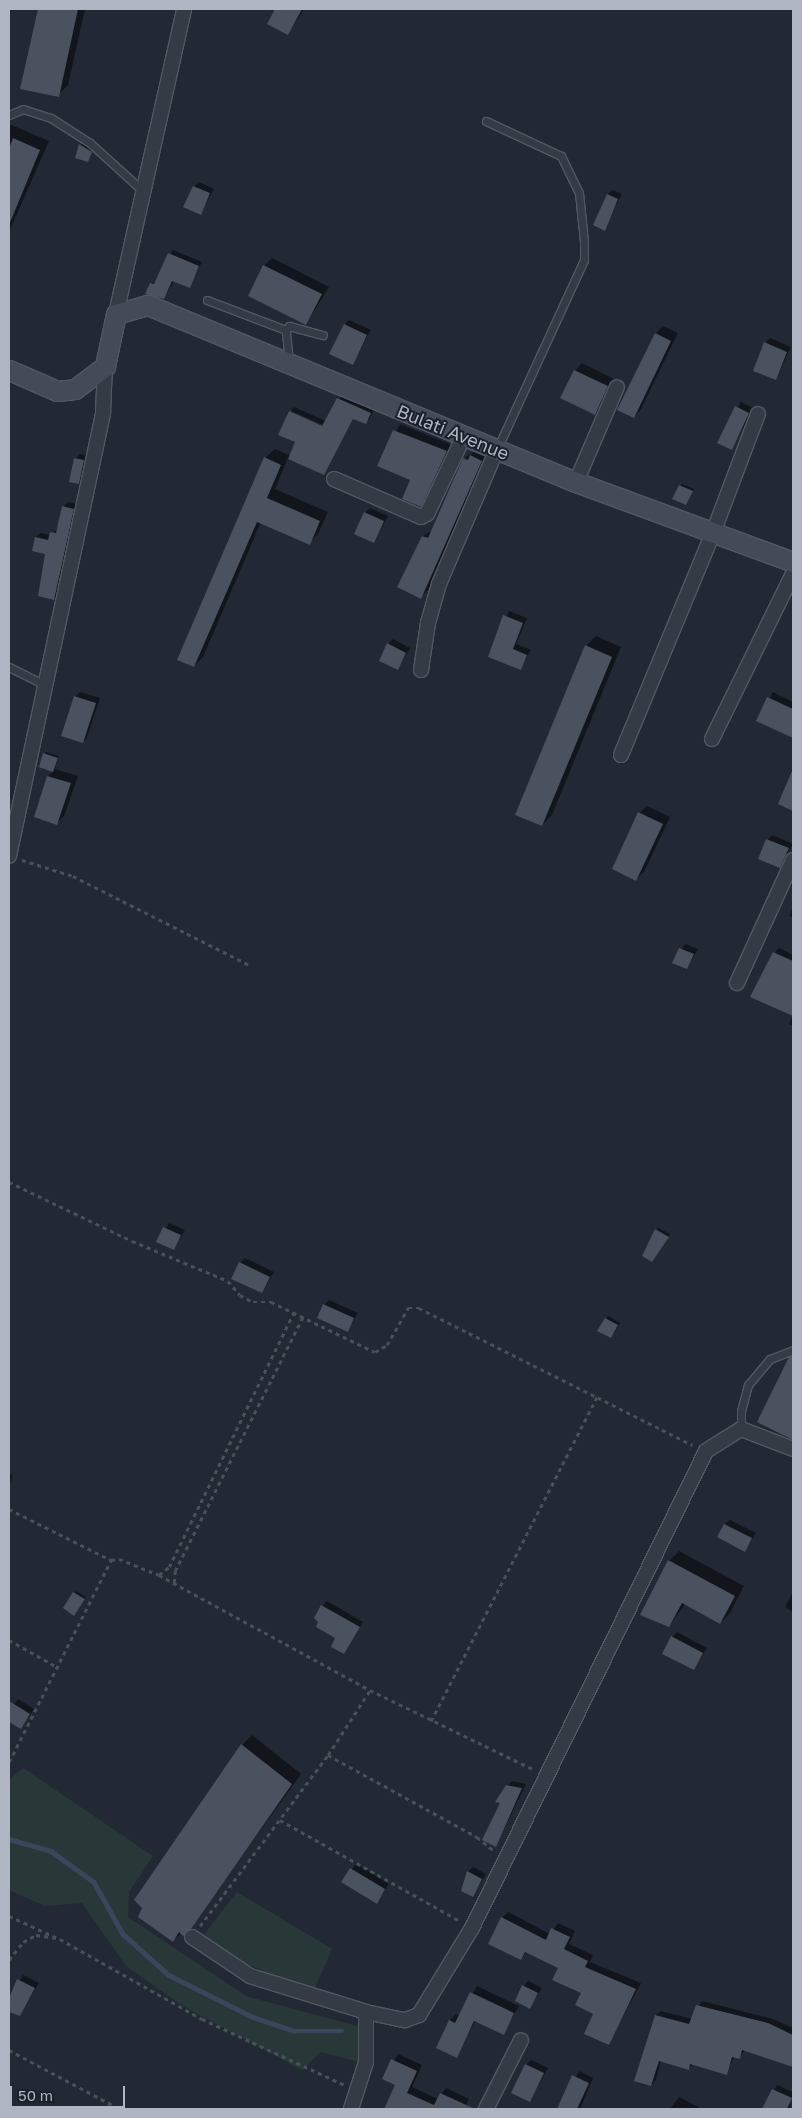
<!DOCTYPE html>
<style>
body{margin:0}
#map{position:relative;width:802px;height:2118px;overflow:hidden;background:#222934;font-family:"Golos Text",sans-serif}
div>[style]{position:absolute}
.green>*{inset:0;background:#283839}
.shadow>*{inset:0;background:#0007}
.stream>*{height:4.5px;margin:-2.25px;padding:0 2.25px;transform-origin:2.25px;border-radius:2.25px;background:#39465c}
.building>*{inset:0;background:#4a5260}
.path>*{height:2.5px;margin-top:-1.25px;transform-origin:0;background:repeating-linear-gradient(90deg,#455357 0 4px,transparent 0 8px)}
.roads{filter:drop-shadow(1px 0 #525863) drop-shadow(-1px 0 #525863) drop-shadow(0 1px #525863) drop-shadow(0 -1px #525863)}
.lane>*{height:7px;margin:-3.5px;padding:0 3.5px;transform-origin:3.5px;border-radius:3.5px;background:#353b45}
.street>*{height:14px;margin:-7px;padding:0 7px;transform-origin:7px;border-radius:7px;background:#353b45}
.secondary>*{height:19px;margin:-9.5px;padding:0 9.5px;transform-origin:9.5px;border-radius:9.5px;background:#444a58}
span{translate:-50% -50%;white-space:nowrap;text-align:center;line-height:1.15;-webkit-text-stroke:4px #1b202a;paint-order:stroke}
.street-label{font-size:18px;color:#afb5c2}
.frame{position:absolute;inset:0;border:10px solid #afb5c2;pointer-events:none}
.scale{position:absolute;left:10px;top:2086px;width:115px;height:22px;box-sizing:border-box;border:2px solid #afb5c2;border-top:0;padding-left:6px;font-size:15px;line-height:18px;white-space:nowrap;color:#afb5c2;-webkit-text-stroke:4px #1b202a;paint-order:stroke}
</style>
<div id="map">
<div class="green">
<div style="clip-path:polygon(23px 1768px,153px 1856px,129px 1892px,128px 1917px,246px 1996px,372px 2030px,363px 2063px,321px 2052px,302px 2070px,183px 2006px,126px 1966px,82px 1903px,45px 1906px,9px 1890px,9px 1780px)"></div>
<div style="clip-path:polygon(237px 1892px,332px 1949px,313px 1992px,247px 1964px,203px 1936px)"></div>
</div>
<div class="shadow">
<div style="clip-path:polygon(39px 9px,85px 9px,68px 85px,58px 95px,22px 88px)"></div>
<div style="clip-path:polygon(276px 9px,304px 9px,288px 34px,269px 24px)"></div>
<div style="clip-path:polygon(9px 124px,49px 141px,9px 232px)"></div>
<div style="clip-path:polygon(82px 143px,93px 149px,88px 161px,76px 157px)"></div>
<div style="clip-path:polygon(199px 182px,214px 189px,200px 213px,194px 187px)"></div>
<div style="clip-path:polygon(612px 190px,622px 194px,604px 229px,608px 194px)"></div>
<div style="clip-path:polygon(173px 250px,202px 262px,189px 286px,174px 281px,164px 298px,151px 284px,157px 280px)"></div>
<div style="clip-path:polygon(272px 258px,329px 287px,306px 324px,264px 266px)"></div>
<div style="clip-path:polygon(349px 320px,371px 330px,352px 364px,345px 324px)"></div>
<div style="clip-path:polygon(663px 326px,678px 333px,641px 409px,634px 417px,656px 333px)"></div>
<div style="clip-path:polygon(770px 338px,791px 347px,776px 379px,765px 343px)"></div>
<div style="clip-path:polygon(582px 363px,614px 379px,602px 406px,595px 414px,575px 371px)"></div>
<div style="clip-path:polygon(342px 395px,375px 408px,370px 418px,366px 423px,354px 418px,323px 473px,288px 458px,275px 489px,328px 512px,318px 534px,309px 543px,261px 522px,203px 657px,194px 666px,265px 458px,275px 449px,291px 456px,328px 427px,291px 411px,294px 407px,326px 421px)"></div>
<div style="clip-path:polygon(741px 402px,753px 408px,732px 449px,719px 442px)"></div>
<div style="clip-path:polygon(400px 424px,452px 445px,420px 506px,412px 480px,379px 465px)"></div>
<div style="clip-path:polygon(479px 448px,489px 453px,428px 590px,420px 597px,398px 586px,423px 536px,433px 530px,464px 459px)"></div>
<div style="clip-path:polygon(80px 454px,88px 456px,83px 478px,79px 483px,75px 459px)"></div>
<div style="clip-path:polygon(682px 484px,694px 489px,686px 504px,680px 486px)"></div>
<div style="clip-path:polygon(68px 502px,78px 504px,58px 594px,54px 599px,46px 553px,36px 537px,41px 533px,50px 535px,59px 528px,63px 507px)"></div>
<div style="clip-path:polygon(370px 508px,388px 516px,374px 541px,365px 513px)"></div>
<div style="clip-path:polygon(509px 611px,527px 618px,516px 644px,531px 650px,520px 669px,489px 656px)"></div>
<div style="clip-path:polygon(596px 636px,621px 647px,552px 815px,542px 825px,586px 646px)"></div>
<div style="clip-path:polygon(393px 639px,410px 648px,398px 669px,388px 644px)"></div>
<div style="clip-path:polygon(80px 692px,100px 698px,87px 737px,83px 742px,75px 697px)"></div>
<div style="clip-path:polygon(773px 692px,793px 702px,793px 737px,758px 720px)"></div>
<div style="clip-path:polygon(46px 752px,59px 756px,55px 769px,78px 776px,64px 816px,57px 823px,35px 816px,48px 776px,54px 770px,40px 766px)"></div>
<div style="clip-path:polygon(793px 766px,793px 810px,779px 804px)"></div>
<div style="clip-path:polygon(647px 806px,670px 817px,644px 872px,636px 879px,639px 813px)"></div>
<div style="clip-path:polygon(772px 835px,793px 844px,779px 867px,767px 840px)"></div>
<div style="clip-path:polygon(793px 906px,793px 918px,789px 916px)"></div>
<div style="clip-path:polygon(685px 944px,698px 949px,687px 968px,674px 962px)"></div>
<div style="clip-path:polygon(779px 948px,793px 955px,791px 989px,793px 991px,793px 1026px,789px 1024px,793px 1015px,774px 953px)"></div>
<div style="clip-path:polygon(169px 1223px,185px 1230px,174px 1248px,158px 1241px)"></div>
<div style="clip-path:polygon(658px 1228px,670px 1234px,654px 1258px,656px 1230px)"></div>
<div style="clip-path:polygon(245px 1258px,274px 1272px,262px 1292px,240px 1263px)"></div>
<div style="clip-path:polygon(329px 1300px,358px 1313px,347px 1331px,324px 1305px)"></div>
<div style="clip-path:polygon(608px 1316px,620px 1323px,613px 1335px,606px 1318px)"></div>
<div style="clip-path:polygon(793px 1358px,793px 1439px,759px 1422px,787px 1364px)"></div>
<div style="clip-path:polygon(9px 1473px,13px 1476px,9px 1485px)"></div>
<div style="clip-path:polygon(730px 1520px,756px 1533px,745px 1550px,725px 1524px)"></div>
<div style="clip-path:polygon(679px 1551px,744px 1586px,730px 1613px,720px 1623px,685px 1604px,669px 1626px,669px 1561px)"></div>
<div style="clip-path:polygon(76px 1591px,86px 1597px,76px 1612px,74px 1593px)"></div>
<div style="clip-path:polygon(793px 1592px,793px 1612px,785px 1607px)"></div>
<div style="clip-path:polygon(327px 1601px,363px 1622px,344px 1653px,322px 1606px)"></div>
<div style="clip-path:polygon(677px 1632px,707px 1648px,694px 1669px,672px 1637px)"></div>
<div style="clip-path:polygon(18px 1699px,34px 1709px,21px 1728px,9px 1720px,9px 1712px)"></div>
<div style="clip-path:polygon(252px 1735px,301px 1774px,193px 1924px,173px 1940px,242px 1745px)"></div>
<div style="clip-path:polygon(512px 1781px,526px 1784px,496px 1846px,507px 1786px)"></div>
<div style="clip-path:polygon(356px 1864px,389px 1884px,376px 1902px,343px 1882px)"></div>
<div style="clip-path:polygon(473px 1867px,486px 1874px,473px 1895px,468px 1872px)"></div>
<div style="clip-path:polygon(508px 1912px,550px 1934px,558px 1923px,575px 1931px,569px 1944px,593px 1955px,590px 1962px,641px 1983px,608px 2044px,582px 1993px,559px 1967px,527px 1952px,521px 1959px,502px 1918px)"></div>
<div style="clip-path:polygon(23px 1975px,39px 1983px,20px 2015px,9px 2011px,9px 2001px)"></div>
<div style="clip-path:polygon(528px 1981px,542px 1988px,530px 2007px,524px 1986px)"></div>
<div style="clip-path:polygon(477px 1986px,519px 2006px,503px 2033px,476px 2020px,456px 2056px,450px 2020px,456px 2014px,460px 2016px)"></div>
<div style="clip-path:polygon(702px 2001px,773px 2019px,793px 2028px,793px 2066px,745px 2050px,739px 2058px,735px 2056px,726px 2073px,693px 2064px,688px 2069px,661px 2060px,656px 2080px,651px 2085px,656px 2015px,661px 2011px,692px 2019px)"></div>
<div style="clip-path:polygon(398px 2054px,422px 2065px,412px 2087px,438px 2099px,446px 2088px,469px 2099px,464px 2109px,386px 2107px,397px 2085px,383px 2079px)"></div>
<div style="clip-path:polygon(531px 2060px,548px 2068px,530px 2100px,526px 2065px)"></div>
<div style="clip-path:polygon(579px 2071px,593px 2078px,580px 2109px,557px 2109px)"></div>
<div style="clip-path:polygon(777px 2085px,793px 2092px,789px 2109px,764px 2109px)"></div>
<div style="clip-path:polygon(679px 2097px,699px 2107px,698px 2109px,670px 2109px)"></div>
</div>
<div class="stream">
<div style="left:9px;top:1839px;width:44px;rotate:15.9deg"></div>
<div style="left:51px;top:1851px;width:53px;rotate:35.8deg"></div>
<div style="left:94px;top:1882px;width:60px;rotate:60.9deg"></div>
<div style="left:123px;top:1934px;width:62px;rotate:41.7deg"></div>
<div style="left:169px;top:1975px;width:94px;rotate:26.6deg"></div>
<div style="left:253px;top:2017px;width:44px;rotate:18.4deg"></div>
<div style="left:295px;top:2031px;width:47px"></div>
</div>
<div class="building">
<div style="clip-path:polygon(38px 9px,78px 9px,59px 97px,20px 89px)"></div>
<div style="clip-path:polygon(275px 9px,302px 9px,288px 35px,267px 24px)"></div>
<div style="clip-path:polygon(13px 138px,40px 150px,9px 225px,9px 148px)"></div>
<div style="clip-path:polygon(79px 144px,92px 152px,88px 162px,75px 158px)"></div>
<div style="clip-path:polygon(193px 186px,210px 193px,201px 215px,183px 207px)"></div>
<div style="clip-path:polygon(607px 194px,618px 199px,605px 231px,593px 225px)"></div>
<div style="clip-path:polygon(168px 253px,199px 266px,190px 288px,172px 281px,164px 299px,145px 294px,150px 283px,154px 284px)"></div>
<div style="clip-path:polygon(263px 265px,322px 294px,306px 325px,248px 296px)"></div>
<div style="clip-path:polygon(344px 324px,367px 335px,353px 365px,329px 354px)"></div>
<div style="clip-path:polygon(655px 333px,671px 341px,634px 418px,617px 410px)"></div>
<div style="clip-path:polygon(764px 342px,787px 352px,776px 380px,753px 371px)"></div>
<div style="clip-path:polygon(574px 370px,608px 386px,595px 415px,560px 398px)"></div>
<div style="clip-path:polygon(337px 398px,371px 413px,366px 424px,353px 419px,324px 475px,288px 459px,295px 442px,278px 435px,289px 411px,322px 426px)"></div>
<div style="clip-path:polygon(735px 406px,749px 413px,732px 450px,717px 443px)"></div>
<div style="clip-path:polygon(393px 430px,447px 451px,421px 507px,402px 499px,410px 480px,377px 466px)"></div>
<div style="clip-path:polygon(470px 455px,482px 461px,421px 599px,397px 587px,422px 536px,428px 538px,463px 458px,468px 460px)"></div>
<div style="clip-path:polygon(264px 457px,281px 465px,267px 498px,320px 521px,310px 545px,257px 522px,194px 667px,177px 660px)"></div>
<div style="clip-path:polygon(74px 458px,84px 460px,79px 484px,69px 482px)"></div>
<div style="clip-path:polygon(679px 485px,693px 491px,686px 505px,672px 499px)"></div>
<div style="clip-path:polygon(62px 506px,74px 509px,54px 600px,38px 596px,45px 554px,32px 551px,35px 537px,48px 540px,50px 532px,56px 533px)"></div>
<div style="clip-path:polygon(364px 512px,384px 521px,374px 543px,354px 534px)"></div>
<div style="clip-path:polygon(503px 615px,523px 623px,513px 649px,527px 655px,521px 670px,488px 657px)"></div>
<div style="clip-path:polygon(387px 643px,406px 653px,398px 670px,379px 661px)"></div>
<div style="clip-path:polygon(585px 645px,612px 657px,542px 826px,515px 815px)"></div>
<div style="clip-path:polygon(74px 696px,96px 703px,83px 743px,61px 736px)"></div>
<div style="clip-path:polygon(767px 697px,793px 709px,793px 738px,756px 721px)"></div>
<div style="clip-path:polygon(43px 753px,58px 758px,53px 772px,39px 767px)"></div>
<div style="clip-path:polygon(793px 768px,793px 811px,778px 804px)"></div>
<div style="clip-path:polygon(47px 776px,71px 783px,57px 825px,34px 817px)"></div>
<div style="clip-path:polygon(638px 812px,663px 824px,636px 881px,612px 869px)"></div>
<div style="clip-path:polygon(766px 839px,789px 848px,780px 868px,758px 859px)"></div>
<div style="clip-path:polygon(679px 948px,694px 954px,687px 969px,672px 963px)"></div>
<div style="clip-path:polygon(773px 952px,793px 961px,793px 1016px,750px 997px)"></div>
<div style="clip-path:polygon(163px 1227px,181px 1235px,174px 1250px,156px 1242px)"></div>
<div style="clip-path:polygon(655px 1229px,669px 1237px,652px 1262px,642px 1256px)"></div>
<div style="clip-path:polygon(239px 1262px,270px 1277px,262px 1293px,231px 1279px)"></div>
<div style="clip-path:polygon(323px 1304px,354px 1318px,348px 1332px,317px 1318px)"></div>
<div style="clip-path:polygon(605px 1318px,618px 1325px,611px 1338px,597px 1331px)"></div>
<div style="clip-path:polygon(793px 1356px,793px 1440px,757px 1422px,789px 1357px)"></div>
<div style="clip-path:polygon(724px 1524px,752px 1538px,745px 1552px,717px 1537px)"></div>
<div style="clip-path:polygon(668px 1560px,735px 1596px,720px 1624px,682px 1603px,669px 1627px,640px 1615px)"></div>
<div style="clip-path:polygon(73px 1592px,85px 1599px,74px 1616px,63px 1608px)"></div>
<div style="clip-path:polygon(321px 1605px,360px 1627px,344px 1654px,331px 1647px,335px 1638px,316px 1627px,318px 1622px,314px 1618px)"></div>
<div style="clip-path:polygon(671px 1636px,703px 1653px,694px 1670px,662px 1654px)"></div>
<div style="clip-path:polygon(9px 1701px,30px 1714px,21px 1729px,9px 1722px)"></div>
<div style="clip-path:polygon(241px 1744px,292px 1784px,191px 1929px,183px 1936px,179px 1932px,173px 1942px,138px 1917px,142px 1908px,134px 1900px)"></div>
<div style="clip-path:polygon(506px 1785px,522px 1788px,496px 1847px,482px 1840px,500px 1803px,495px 1802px)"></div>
<div style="clip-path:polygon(350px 1868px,385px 1889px,377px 1904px,341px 1882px)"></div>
<div style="clip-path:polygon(467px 1871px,482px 1879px,473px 1897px,461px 1891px)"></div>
<div style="clip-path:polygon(501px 1917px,546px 1940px,551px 1928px,570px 1937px,564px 1949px,588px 1961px,585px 1967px,636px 1989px,609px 2045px,584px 2034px,593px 2014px,575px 2005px,581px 1993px,552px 1980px,558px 1968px,525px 1952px,521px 1960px,488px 1944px)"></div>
<div style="clip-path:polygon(17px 1979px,35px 1988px,20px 2016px,9px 2012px,9px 1998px)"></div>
<div style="clip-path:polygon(522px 1985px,538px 1993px,530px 2009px,515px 2001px)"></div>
<div style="clip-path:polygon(470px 1992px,514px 2013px,504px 2035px,474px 2021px,457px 2058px,436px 2048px,449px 2020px,455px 2023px)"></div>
<div style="clip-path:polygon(696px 2005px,768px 2023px,793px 2035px,793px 2067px,742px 2050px,740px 2059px,732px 2057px,727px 2075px,690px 2064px,689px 2070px,659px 2061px,651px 2086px,634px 2081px,655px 2015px,689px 2024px)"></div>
<div style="clip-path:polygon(391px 2059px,417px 2071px,407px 2093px,434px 2105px,440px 2093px,475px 2109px,384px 2109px,395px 2085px,382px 2079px)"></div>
<div style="clip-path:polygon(525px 2064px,544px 2073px,530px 2102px,511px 2093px)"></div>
<div style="clip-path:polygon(572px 2075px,589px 2083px,577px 2109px,557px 2109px)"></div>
<div style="clip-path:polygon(772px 2089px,792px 2098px,787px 2109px,762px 2109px)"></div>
</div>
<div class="path">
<div style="left:22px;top:860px;width:53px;rotate:17.4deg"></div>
<div style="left:73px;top:876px;width:199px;rotate:26.8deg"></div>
<div style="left:9px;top:1182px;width:136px;rotate:25.6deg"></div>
<div style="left:132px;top:1241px;width:104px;rotate:22.6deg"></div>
<div style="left:228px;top:1281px;width:18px;rotate:49deg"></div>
<div style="left:240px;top:1295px;width:15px;rotate:28deg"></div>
<div style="left:253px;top:1302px;width:18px"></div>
<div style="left:271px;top:1302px;width:115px;rotate:25.7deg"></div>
<div style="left:375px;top:1352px;width:14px;rotate:-30deg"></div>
<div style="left:387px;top:1345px;width:43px;rotate:-60.4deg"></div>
<div style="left:408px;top:1308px;width:11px"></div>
<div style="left:419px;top:1308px;width:306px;rotate:26.6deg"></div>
<div style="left:9px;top:1509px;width:114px;rotate:26.6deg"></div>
<div style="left:159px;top:1575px;width:13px;rotate:-39deg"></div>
<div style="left:169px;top:1567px;width:284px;rotate:-63.9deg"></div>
<div style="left:174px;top:1583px;width:12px;rotate:-85deg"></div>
<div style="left:175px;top:1571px;width:284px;rotate:-63.3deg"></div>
<div style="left:9px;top:1640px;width:57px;rotate:29.2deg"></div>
<div style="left:431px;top:1721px;width:364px;rotate:-62.9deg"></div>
<div style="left:328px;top:1755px;width:170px;rotate:28.8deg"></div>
<div style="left:477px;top:1837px;width:21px;rotate:39deg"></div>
<div style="left:9px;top:1762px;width:226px;rotate:-63.2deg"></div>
<div style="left:111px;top:1560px;width:8px;rotate:-7deg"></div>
<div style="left:119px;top:1559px;width:43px;rotate:21.8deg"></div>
<div style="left:159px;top:1575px;width:240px;rotate:28.6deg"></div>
<div style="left:370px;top:1690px;width:183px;rotate:25.9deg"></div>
<div style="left:280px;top:1820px;width:206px;rotate:29.3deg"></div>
<div style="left:9px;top:1916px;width:56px;rotate:24.3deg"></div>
<div style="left:60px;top:1939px;width:163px;rotate:29.4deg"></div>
<div style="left:202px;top:2019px;width:157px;rotate:24.8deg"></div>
<div style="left:200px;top:1926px;width:214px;rotate:-53.2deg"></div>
<div style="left:328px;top:1755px;width:77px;rotate:-57.1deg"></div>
<div style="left:9px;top:1960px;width:23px;rotate:-52deg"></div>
<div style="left:23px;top:1942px;width:15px;rotate:-28deg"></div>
<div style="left:36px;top:1935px;width:21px;rotate:8deg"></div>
<div style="left:9px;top:2050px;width:126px;rotate:28deg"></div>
</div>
<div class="roads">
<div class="lane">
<div style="left:9px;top:115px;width:15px;rotate:-23deg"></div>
<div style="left:23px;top:109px;width:29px;rotate:18deg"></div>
<div style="left:51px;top:118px;width:46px;rotate:32.7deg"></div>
<div style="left:90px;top:143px;width:72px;rotate:42.2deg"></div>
<div style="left:486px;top:121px;width:83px;rotate:25deg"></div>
<div style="left:561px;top:156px;width:41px;rotate:64.1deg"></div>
<div style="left:579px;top:193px;width:48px;rotate:84.1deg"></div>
<div style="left:584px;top:241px;width:19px;rotate:90deg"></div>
<div style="left:584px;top:260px;width:208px;rotate:114.7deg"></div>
<div style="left:207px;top:300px;width:85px;rotate:20.8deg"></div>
<div style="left:289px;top:361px;width:31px;rotate:-96deg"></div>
<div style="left:286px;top:330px;width:5px;rotate:-53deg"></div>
<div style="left:289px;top:326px;width:35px;rotate:15deg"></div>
<div style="left:9px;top:667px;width:40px;rotate:26.6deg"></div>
<div style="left:741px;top:1429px;width:18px;rotate:-90deg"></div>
<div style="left:741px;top:1411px;width:27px;rotate:-75deg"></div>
<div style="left:748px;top:1385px;width:34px;rotate:-50deg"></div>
<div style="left:770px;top:1359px;width:25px;rotate:-21deg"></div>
</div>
<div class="street">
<div style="left:116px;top:314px;width:312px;rotate:-77.4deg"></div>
<div style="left:334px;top:479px;width:95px;rotate:23.6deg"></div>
<div style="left:421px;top:517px;width:7px;rotate:-27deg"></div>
<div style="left:427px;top:514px;width:86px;rotate:-64.6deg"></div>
<div style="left:576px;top:482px;width:103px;rotate:-66.7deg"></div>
<div style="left:421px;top:670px;width:48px;rotate:-81.5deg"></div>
<div style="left:428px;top:623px;width:41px;rotate:-74.2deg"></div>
<div style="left:439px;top:584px;width:147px;rotate:-66.8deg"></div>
<div style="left:712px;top:739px;width:184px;rotate:-63.9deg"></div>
<div style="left:621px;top:755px;width:240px;rotate:-67.5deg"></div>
<div style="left:713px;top:533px;width:127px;rotate:-69.3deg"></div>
<div style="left:9px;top:856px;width:453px;rotate:-78deg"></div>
<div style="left:103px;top:413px;width:47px;rotate:-87.6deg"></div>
<div style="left:737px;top:983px;width:135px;rotate:-65.5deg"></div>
<div style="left:192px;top:1937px;width:70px;rotate:33.9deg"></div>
<div style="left:250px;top:1976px;width:121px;rotate:17.2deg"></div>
<div style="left:366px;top:2012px;width:40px;rotate:12deg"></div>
<div style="left:405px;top:2020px;width:15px;rotate:-20deg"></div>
<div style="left:419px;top:2015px;width:102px;rotate:-58.7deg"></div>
<div style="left:472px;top:1928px;width:531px;rotate:-63.87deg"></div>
<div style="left:706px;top:1451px;width:41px;rotate:-32.2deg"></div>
<div style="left:741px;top:1429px;width:56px;rotate:21deg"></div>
<div style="left:351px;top:2109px;width:49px;rotate:-72.3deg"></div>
<div style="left:366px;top:2062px;width:50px;rotate:-90deg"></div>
<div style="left:486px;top:2109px;width:77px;rotate:-63.1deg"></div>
</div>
<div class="secondary">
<div style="left:9px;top:370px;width:52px;rotate:23.6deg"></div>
<div style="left:57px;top:391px;width:18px;rotate:-6deg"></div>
<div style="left:75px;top:389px;width:38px;rotate:-37deg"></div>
<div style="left:105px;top:366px;width:53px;rotate:-78.1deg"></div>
<div style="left:116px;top:314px;width:33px;rotate:-16deg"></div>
<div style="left:148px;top:305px;width:463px;rotate:22.5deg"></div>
<div style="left:576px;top:482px;width:231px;rotate:20.2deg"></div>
</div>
</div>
<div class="street-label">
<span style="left:453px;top:432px;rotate:22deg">Bulati Avenue</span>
</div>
<div class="frame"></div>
<div class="scale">50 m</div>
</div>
